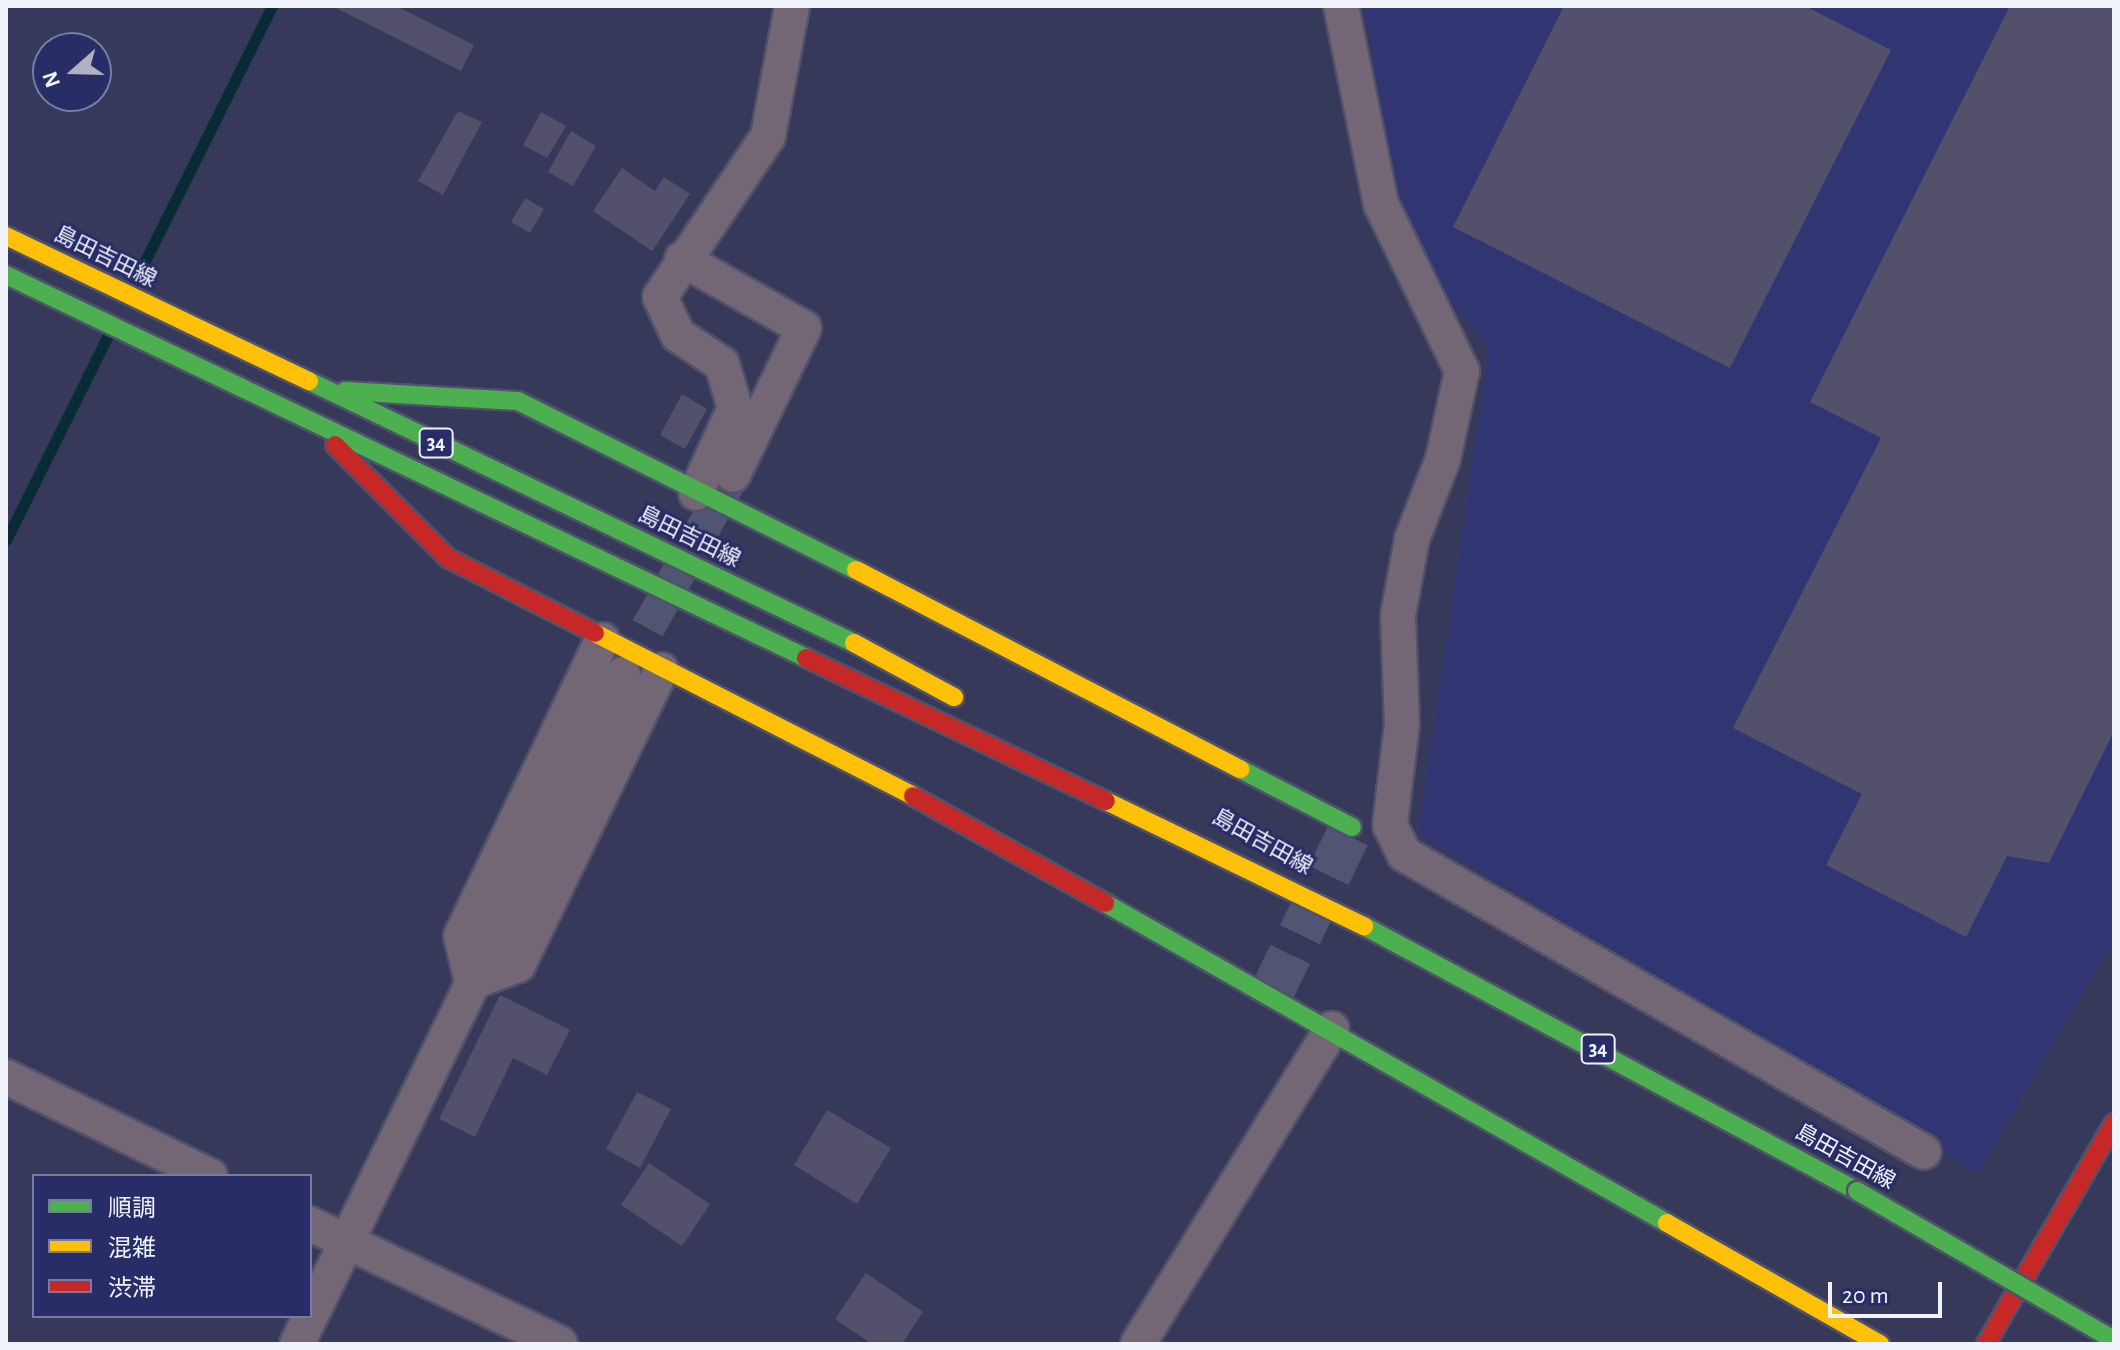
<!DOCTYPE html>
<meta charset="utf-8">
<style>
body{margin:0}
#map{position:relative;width:2120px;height:1350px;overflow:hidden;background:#363959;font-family:"Alegreya Sans","Noto Sans JP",sans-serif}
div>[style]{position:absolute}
.built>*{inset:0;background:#313673}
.stream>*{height:11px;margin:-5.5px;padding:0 5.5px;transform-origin:5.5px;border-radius:5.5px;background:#082b36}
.building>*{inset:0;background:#53506c}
.street-tunnel>*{height:34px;margin-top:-17px;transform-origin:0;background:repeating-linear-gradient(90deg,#525571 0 34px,transparent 0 51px)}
.primary-tunnel>*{height:44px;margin-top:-22px;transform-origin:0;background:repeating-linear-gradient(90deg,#525571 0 44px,transparent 0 66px)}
.roads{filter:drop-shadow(2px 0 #4f526a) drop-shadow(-2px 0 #4f526a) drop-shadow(0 2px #4f526a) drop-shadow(0 -2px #4f526a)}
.street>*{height:34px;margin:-17px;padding:0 17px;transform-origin:17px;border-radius:17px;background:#736675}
.fast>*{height:18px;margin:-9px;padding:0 9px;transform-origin:9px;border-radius:9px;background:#4caf50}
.slow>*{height:18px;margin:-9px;padding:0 9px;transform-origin:9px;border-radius:9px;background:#ffc107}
.jam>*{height:18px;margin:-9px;padding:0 9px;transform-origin:9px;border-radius:9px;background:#c62828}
.bridges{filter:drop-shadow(2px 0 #4f526a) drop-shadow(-2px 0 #4f526a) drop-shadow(0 2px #4f526a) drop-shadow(0 -2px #4f526a)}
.fast-bridge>*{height:18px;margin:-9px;padding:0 9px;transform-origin:9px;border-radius:9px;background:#4caf50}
span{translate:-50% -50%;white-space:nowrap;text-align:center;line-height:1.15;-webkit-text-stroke:6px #282d67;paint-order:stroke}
.shield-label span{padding:2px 6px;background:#282d67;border:2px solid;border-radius:6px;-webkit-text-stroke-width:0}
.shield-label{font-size:20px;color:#f1f3fa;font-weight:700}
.street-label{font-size:22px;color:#f1f3fa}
.frame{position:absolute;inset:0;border:8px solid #f1f3fa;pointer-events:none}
.legend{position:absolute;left:32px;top:1174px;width:280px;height:144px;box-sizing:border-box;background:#282d67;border:2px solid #787ca2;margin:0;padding:10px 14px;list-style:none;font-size:24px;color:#f1f3fa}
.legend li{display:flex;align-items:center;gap:16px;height:40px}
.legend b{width:40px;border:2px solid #787ca2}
.north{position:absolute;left:32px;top:32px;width:80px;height:80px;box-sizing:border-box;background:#282d67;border:2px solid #787ca2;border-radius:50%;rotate:250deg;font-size:22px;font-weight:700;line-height:32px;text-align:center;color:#f1f3fa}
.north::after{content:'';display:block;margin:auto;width:28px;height:36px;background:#b0b2c2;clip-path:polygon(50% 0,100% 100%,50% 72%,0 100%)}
.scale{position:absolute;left:1828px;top:1282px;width:114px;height:36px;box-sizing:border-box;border:4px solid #f1f3fa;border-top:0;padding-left:10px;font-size:24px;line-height:28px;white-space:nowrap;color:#f1f3fa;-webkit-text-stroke:6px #282d67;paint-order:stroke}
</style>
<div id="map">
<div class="built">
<div style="clip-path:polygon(1364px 6px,2114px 6px,2114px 939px,1978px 1174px,1418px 833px,1489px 349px,1399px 239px)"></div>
</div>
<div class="stream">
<div style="left:133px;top:285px;width:312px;rotate:-63.5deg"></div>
<div style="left:6px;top:540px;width:231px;rotate:-63.5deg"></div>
</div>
<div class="building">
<div style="clip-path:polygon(332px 6px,396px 6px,474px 45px,461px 71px)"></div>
<div style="clip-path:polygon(1564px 6px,1805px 6px,1891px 50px,1730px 368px,1453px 227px)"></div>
<div style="clip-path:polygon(2010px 6px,2114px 6px,2114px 731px,2049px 863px,2007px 856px,1966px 937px,1826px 865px,1862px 794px,1733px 728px,1881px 438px,1810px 402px)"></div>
<div style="clip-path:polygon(458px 111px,482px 122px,443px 195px,418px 181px)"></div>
<div style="clip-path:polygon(541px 112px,566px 126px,547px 158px,523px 145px)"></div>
<div style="clip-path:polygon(571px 131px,596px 146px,573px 186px,548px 172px)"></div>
<div style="clip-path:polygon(622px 168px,655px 191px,664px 177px,690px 194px,652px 251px,593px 211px)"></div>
<div style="clip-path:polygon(525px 198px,544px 209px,530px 233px,511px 222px)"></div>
<div style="clip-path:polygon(682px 394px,707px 409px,685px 449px,660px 435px)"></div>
<div style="clip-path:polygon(500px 995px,570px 1030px,547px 1075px,513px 1058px,475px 1137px,439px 1119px)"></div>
<div style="clip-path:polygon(637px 1092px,671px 1109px,640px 1168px,606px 1149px)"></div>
<div style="clip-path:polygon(827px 1110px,891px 1148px,857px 1204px,794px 1165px)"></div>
<div style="clip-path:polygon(649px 1163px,710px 1204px,682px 1246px,621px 1205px)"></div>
<div style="clip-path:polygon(866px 1273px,923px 1312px,902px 1344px,872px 1344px,835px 1319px)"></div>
</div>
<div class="street-tunnel">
<div style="left:623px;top:673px;width:218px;rotate:-61deg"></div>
</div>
<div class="primary-tunnel">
<div style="left:1271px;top:994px;width:186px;rotate:-64.1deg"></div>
</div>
<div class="roads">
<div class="street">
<div style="left:1341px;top:6px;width:202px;rotate:78.6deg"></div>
<div style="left:1381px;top:204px;width:186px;rotate:64.1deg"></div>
<div style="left:1462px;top:371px;width:90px;rotate:102.2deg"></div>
<div style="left:1443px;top:459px;width:86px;rotate:111.2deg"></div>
<div style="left:1412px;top:539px;width:77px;rotate:100.4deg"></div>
<div style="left:1398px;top:615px;width:109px;rotate:87.9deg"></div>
<div style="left:1402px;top:724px;width:102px;rotate:96.8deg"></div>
<div style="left:1390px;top:825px;width:32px;rotate:64deg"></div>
<div style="left:1404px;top:854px;width:599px;rotate:29.82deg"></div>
<div style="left:682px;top:259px;width:140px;rotate:29.5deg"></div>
<div style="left:804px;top:328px;width:163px;rotate:115.8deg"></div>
<div style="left:696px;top:493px;width:94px;rotate:-65.4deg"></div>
<div style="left:735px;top:408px;width:46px;rotate:-106.5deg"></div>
<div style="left:722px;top:364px;width:53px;rotate:-146.6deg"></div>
<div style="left:678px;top:335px;width:42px;rotate:-115.3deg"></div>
<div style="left:660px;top:297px;width:194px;rotate:-56.1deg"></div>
<div style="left:768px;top:136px;width:132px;rotate:-79.5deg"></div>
<div style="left:472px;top:982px;width:49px;rotate:-20.3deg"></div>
<div style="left:518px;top:965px;width:328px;rotate:-64.1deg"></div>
<div style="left:472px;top:982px;width:47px;rotate:-103.4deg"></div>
<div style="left:461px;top:936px;width:328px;rotate:-64.5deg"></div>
<div style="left:6px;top:1077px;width:227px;rotate:25.9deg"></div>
<div style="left:310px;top:1224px;width:277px;rotate:25.6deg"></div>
<div style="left:297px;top:1344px;width:745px;rotate:-64.05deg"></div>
<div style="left:1138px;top:1344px;width:370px;rotate:-58.4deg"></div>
</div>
<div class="fast">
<div style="left:6px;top:275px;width:887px;rotate:25.58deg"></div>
<div style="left:309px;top:381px;width:605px;rotate:25.68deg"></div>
<div style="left:345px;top:391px;width:173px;rotate:3.3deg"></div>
<div style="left:518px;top:401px;width:378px;rotate:26.6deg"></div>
<div style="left:1240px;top:769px;width:126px;rotate:27.4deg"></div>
<div style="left:1105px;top:903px;width:647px;rotate:29.66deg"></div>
<div style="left:1364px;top:926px;width:560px;rotate:28.26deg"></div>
</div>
<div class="slow">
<div style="left:6px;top:236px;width:336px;rotate:25.6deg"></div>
<div style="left:856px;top:570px;width:433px;rotate:27.4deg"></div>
<div style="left:595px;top:633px;width:357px;rotate:27.1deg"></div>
<div style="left:854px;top:643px;width:114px;rotate:28.4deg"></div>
<div style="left:1106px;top:801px;width:287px;rotate:25.9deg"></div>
<div style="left:1667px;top:1223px;width:245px;rotate:29.6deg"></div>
</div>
<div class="jam">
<div style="left:335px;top:445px;width:160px;rotate:45deg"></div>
<div style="left:448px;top:558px;width:165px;rotate:27deg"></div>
<div style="left:806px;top:658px;width:332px;rotate:25.5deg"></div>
<div style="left:913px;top:796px;width:220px;rotate:29.1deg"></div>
<div style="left:1986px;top:1344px;width:255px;rotate:-59.9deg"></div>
</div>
</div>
<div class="bridges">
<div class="fast-bridge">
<div style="left:1857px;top:1191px;width:297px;rotate:30.1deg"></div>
</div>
</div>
<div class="shield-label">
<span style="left:436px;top:443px">34</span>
<span style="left:1598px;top:1049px">34</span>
</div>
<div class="street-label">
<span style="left:105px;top:257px;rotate:26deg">島田吉田線</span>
<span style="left:689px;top:537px;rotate:26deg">島田吉田線</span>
<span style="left:1262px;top:842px;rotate:29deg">島田吉田線</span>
<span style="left:1845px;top:1157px;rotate:29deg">島田吉田線</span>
</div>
<div class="frame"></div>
<ul class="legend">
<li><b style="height:10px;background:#4caf50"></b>順調</li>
<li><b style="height:10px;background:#ffc107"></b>混雑</li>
<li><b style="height:10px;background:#c62828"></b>渋滞</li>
</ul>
<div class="north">N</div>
<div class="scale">20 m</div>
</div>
